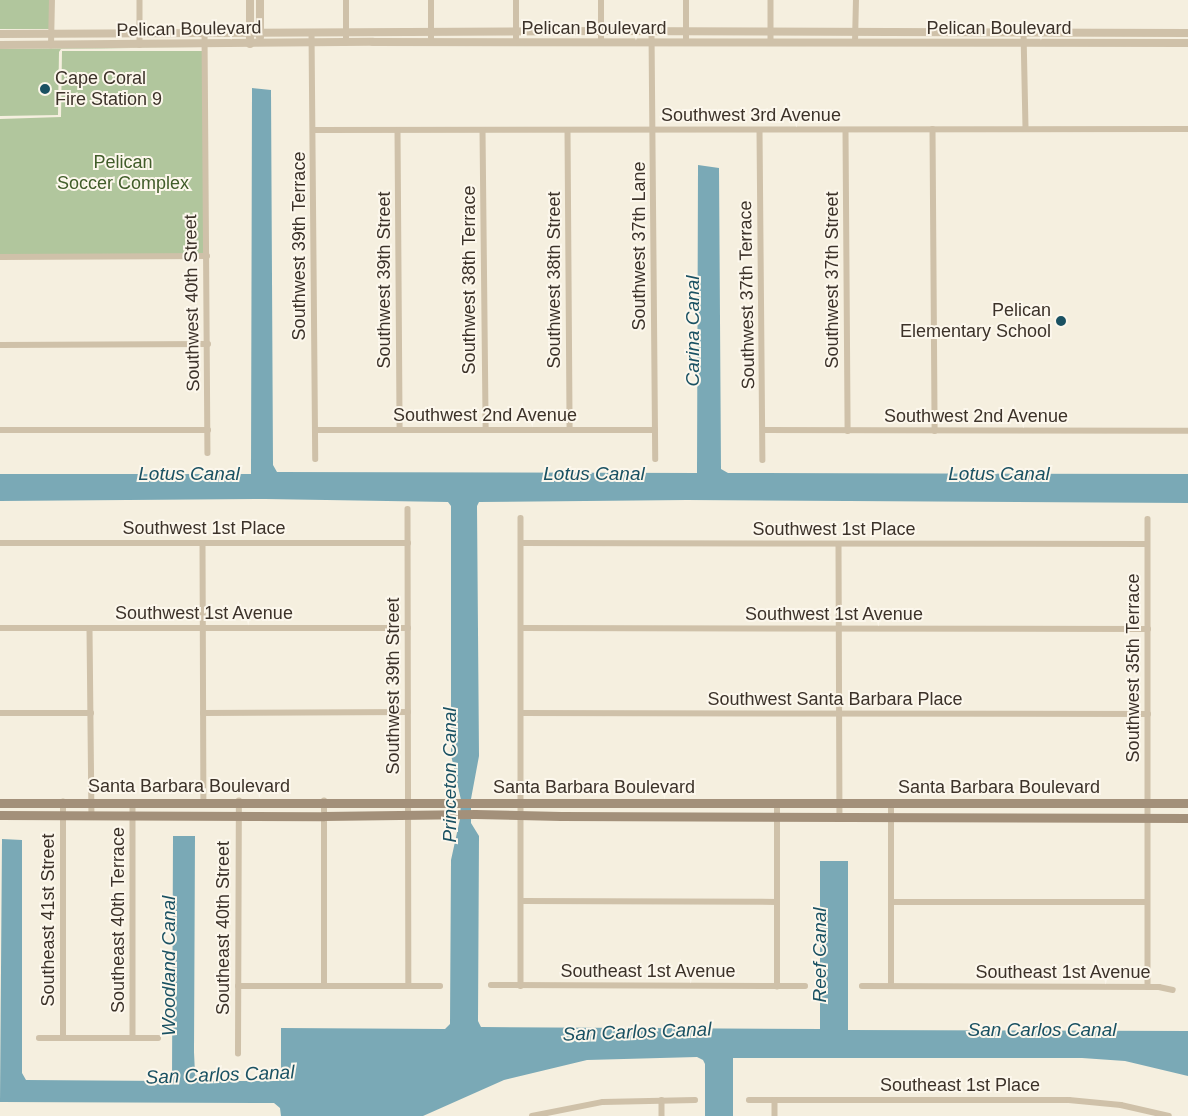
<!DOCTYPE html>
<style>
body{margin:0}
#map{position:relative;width:1188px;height:1116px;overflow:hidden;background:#f5efdf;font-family:Helvetica,sans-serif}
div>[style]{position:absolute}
.green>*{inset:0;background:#b1c69d}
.water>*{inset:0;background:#7aa9b6}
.minor>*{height:5.5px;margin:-2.75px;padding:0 2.75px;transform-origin:2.75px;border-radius:2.75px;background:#cfc1a9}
.tertiary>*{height:8px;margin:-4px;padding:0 4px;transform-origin:4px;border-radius:4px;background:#cfc1a9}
.secondary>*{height:9px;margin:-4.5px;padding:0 4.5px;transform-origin:4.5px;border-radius:4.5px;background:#a3907a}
.dots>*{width:14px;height:14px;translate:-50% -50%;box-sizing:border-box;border:2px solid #fcf7ec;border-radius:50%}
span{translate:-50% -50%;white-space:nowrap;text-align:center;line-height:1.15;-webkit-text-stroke:4px #fcf7ec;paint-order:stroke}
.street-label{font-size:18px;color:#3c3229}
.poi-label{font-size:18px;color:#3c3229}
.left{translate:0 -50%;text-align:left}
.right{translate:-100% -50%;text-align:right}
.park-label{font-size:18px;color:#415d2a}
.water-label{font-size:19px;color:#1a5162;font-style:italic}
</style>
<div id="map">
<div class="green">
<div style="clip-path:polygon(0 0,52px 0,51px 29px,0 29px)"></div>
<div style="clip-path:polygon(204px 47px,61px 49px,59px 52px,58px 115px,0 116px,0 49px)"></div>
<div style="clip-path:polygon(62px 51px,205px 51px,207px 256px,0 257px,0 119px,61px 117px)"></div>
</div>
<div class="water">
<div style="clip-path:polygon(252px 88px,271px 90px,273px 465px,277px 472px,697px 473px,698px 165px,719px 168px,721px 469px,728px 473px,1188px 474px,1188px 503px,687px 500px,479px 502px,477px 506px,479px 756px,471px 799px,471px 823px,479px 836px,478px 1021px,481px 1027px,820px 1029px,820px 861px,848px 861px,848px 1030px,1188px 1031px,1188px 1076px,1125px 1061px,1082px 1058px,733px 1058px,733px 1116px,705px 1116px,705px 1064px,703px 1060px,697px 1057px,587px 1060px,504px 1080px,423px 1116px,281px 1116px,280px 1108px,274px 1103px,0 1102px,2px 839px,22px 840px,22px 1073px,26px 1080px,166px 1081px,172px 1077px,173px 836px,195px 836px,194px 1052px,195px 1074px,200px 1081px,277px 1081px,281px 1074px,281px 1028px,445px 1029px,450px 1024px,451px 860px,460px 819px,461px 800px,451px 755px,451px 506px,448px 502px,265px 499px,0 501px,0 474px,251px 474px)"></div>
</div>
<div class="minor">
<div style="left:140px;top:0;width:45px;rotate:90deg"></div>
<div style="left:771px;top:0;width:43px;rotate:90deg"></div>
<div style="left:312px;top:32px;width:427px;rotate:89.5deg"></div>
<div style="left:652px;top:32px;width:427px;rotate:89.5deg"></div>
<div style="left:1024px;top:32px;width:97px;rotate:88.8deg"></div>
<div style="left:205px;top:33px;width:420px;rotate:89.6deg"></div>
<div style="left:346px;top:43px;width:43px;rotate:-90deg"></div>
<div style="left:431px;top:43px;width:43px;rotate:-90deg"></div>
<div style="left:516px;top:43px;width:43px;rotate:-90deg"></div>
<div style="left:601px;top:43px;width:43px;rotate:-90deg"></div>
<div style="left:686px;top:43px;width:43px;rotate:-90deg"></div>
<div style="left:855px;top:43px;width:43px;rotate:-88.7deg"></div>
<div style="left:51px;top:46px;width:46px;rotate:-88.8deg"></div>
<div style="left:933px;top:129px;width:302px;rotate:89.6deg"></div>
<div style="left:314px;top:130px;width:874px;rotate:-0.07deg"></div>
<div style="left:398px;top:130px;width:300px;rotate:89.6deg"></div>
<div style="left:483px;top:130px;width:300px;rotate:89.4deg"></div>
<div style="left:568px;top:130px;width:300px;rotate:89.6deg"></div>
<div style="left:760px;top:130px;width:330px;rotate:89.5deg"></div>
<div style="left:846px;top:130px;width:301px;rotate:89.6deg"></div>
<div style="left:0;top:257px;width:207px;rotate:-0.3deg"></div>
<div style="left:0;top:345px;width:208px;rotate:-0.3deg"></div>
<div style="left:0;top:430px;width:208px"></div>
<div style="left:315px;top:430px;width:340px"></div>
<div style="left:763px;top:430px;width:425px;rotate:0.1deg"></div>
<div style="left:408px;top:509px;width:477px;rotate:89.9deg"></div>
<div style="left:521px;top:518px;width:468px;rotate:90deg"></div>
<div style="left:1148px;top:519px;width:468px;rotate:90deg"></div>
<div style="left:0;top:543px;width:408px"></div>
<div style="left:203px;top:543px;width:258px;rotate:89.8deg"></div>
<div style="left:521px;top:543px;width:626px;rotate:0.09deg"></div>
<div style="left:839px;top:544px;width:273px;rotate:89.8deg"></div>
<div style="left:0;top:628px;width:408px"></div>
<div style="left:521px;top:628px;width:627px;rotate:0.09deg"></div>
<div style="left:90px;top:629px;width:186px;rotate:89.4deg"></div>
<div style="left:0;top:713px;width:91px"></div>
<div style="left:203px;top:713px;width:205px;rotate:-0.3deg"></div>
<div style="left:521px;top:713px;width:627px;rotate:0.09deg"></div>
<div style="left:133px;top:802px;width:236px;rotate:90deg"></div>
<div style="left:522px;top:901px;width:255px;rotate:0.2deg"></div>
<div style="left:891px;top:902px;width:256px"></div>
<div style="left:491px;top:985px;width:314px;rotate:0.2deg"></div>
<div style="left:238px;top:986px;width:202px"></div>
<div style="left:324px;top:986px;width:185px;rotate:-90deg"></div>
<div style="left:862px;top:986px;width:297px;rotate:0.2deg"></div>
<div style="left:1159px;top:987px;width:14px;rotate:12deg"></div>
<div style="left:891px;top:986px;width:183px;rotate:-90deg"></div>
<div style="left:777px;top:987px;width:184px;rotate:-90deg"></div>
<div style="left:39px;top:1038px;width:119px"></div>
<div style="left:63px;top:1038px;width:236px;rotate:-90deg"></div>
<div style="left:238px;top:1054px;width:253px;rotate:-89.8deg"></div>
<div style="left:662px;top:1100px;width:16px;rotate:90deg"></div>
<div style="left:749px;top:1100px;width:320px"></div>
<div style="left:1069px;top:1100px;width:52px;rotate:5.5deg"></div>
<div style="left:1121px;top:1105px;width:49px;rotate:12.9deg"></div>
<div style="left:775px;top:1100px;width:16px;rotate:90deg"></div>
<div style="left:532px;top:1116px;width:72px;rotate:-11.2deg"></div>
<div style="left:603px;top:1102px;width:92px;rotate:-1.2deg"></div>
</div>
<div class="tertiary">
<div style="left:250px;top:0;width:44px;rotate:90deg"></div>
<div style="left:0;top:34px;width:601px;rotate:-0.29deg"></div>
<div style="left:601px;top:31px;width:587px;rotate:0.2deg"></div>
<div style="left:260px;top:37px;width:37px;rotate:-90deg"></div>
<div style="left:0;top:45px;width:373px;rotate:-0.5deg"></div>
<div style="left:373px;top:42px;width:815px;rotate:0.07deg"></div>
</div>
<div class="secondary">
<div style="left:0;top:803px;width:1188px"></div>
<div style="left:0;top:815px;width:324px;rotate:0.2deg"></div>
<div style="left:324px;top:816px;width:151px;rotate:-0.8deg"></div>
<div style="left:475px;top:814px;width:86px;rotate:1.3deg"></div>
<div style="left:561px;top:816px;width:627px;rotate:0.18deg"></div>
</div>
<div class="dots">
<div style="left:45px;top:89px;background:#1a5162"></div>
<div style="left:1061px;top:321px;background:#1a5162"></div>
</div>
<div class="street-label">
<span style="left:594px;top:28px">Pelican Boulevard</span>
<span style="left:999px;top:28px">Pelican Boulevard</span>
<span style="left:189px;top:29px;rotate:-1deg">Pelican Boulevard</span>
<span style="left:751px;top:115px">Southwest 3rd Avenue</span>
<span style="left:299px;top:246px;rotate:-90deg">Southwest 39th Terrace</span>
<span style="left:639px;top:246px;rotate:-90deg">Southwest 37th Lane</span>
<span style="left:384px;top:280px;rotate:-90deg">Southwest 39th Street</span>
<span style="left:469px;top:280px;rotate:-90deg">Southwest 38th Terrace</span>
<span style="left:554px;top:280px;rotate:-90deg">Southwest 38th Street</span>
<span style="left:832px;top:280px;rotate:-90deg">Southwest 37th Street</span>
<span style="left:747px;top:295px;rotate:-91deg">Southwest 37th Terrace</span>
<span style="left:192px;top:303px;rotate:-91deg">Southwest 40th Street</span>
<span style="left:485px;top:415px">Southwest 2nd Avenue</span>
<span style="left:976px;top:416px">Southwest 2nd Avenue</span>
<span style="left:204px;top:528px">Southwest 1st Place</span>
<span style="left:834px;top:529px">Southwest 1st Place</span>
<span style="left:204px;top:613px">Southwest 1st Avenue</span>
<span style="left:834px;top:614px">Southwest 1st Avenue</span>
<span style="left:1133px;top:668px;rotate:-90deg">Southwest 35th Terrace</span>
<span style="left:393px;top:686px;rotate:-90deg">Southwest 39th Street</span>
<span style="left:835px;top:699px">Southwest Santa Barbara Place</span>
<span style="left:189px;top:786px">Santa Barbara Boulevard</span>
<span style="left:594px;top:787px">Santa Barbara Boulevard</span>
<span style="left:999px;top:787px">Santa Barbara Boulevard</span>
<span style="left:48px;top:920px;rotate:-90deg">Southeast 41st Street</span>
<span style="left:118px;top:920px;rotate:-90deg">Southeast 40th Terrace</span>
<span style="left:223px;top:928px;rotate:-90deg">Southeast 40th Street</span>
<span style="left:648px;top:971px">Southeast 1st Avenue</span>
<span style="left:1063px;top:972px">Southeast 1st Avenue</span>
<span style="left:960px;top:1085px">Southeast 1st Place</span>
</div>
<div class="poi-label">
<span class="left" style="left:55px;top:89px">Cape Coral<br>Fire Station 9</span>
<span class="right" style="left:1051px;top:321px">Pelican<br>Elementary School</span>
</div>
<div class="park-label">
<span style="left:123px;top:173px">Pelican<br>Soccer Complex</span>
</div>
<div class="water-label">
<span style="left:693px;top:331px;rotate:-90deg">Carina Canal</span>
<span style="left:189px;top:474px">Lotus Canal</span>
<span style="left:594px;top:474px">Lotus Canal</span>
<span style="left:999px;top:474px">Lotus Canal</span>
<span style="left:450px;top:775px;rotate:-90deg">Princeton Canal</span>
<span style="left:820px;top:955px;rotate:-90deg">Reef Canal</span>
<span style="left:169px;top:966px;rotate:-90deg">Woodland Canal</span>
<span style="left:1042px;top:1030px">San Carlos Canal</span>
<span style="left:637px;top:1032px;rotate:-2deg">San Carlos Canal</span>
<span style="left:220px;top:1075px;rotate:-2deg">San Carlos Canal</span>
</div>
</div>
